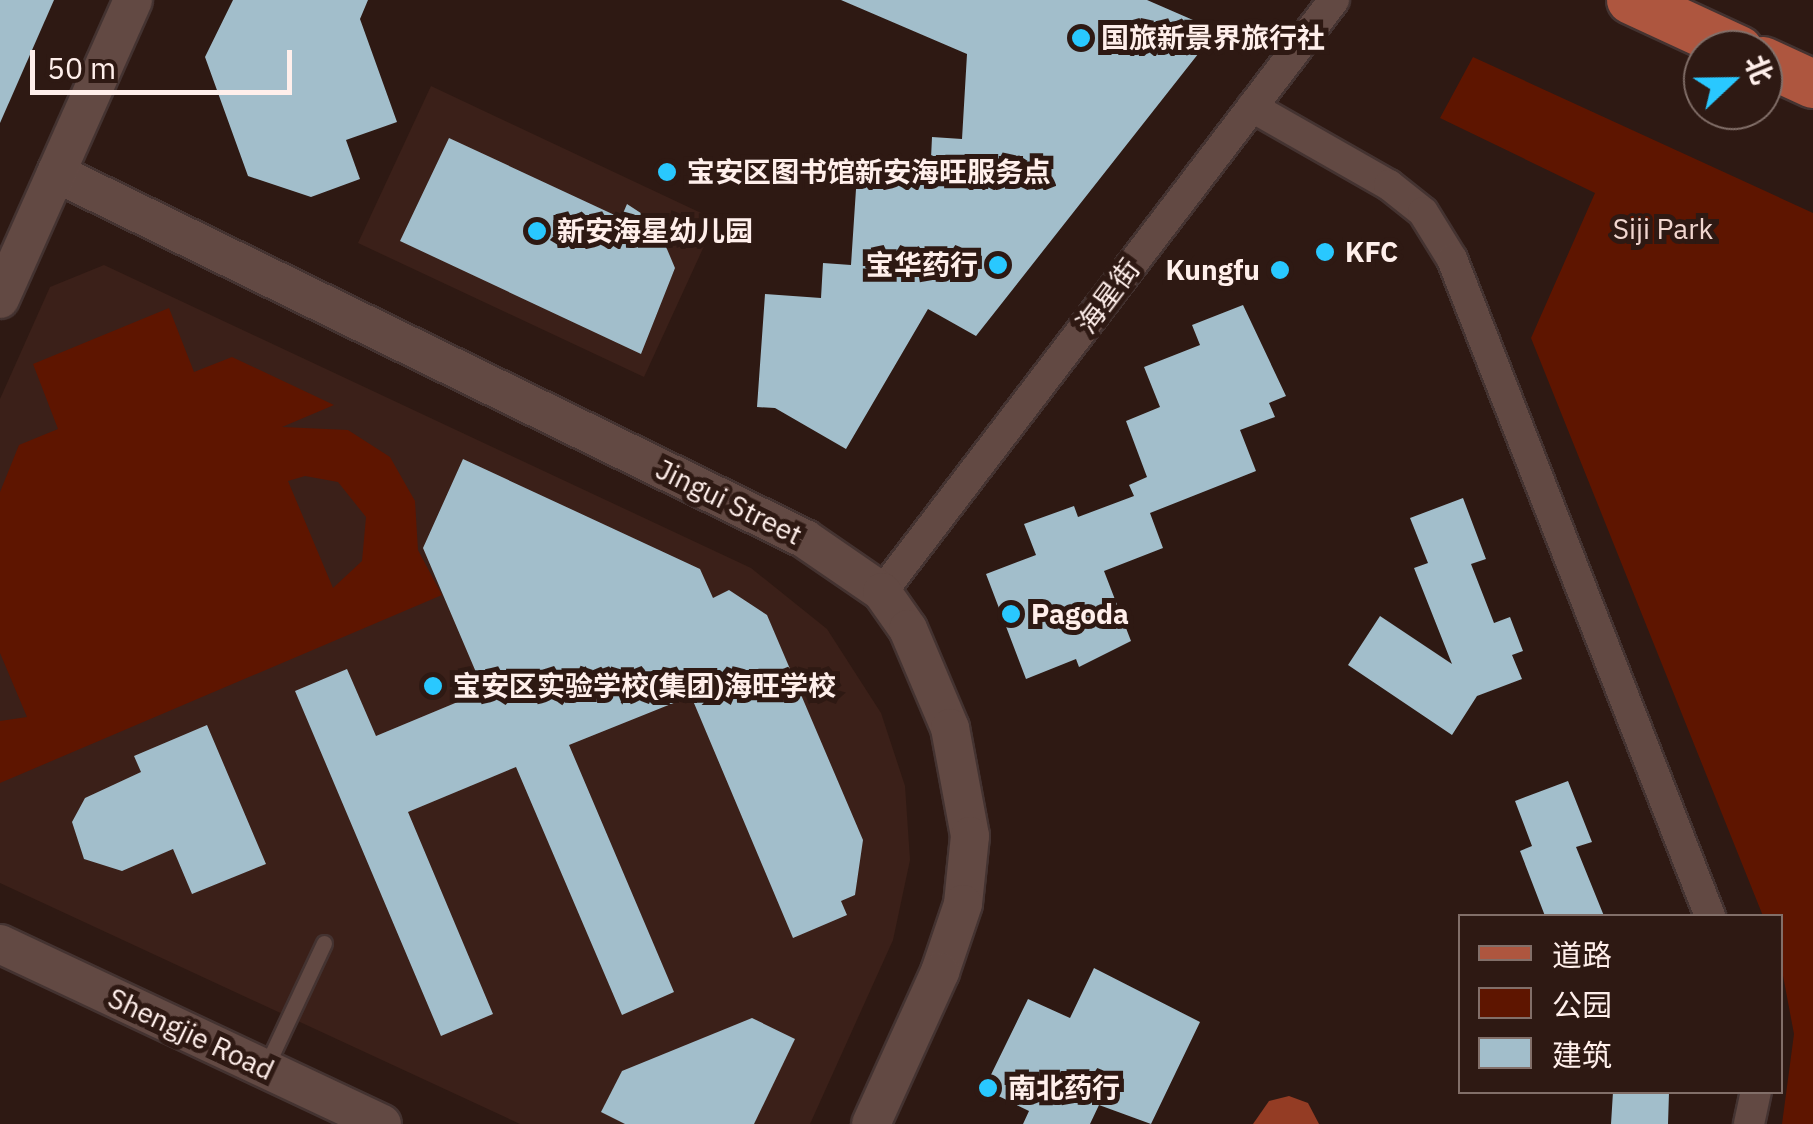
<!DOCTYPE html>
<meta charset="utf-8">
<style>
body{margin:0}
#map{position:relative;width:1813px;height:1124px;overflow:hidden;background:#2e1913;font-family:"IBM Plex Sans","Noto Sans SC",sans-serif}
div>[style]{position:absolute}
.built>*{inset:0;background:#3b2019}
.green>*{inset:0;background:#5e1500}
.water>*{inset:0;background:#943c24}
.building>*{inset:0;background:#a2becb}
.roads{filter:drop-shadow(2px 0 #443331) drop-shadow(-2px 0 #443331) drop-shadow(0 2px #443331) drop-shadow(0 -2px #443331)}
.service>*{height:15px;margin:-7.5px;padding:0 7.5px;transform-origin:7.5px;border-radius:7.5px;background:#624943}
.minor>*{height:30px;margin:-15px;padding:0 15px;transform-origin:15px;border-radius:15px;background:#624943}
.tertiary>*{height:38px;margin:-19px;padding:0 19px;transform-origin:19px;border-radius:19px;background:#624943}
.primary>*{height:48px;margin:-24px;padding:0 24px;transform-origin:24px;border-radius:24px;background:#ae563f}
.dots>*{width:28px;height:28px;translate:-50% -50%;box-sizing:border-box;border:5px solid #2e1913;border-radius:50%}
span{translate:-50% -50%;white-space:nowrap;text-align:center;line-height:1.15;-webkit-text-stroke:10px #2e1913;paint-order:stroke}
.poi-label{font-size:28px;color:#ffefeb;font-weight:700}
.left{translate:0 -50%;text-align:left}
.right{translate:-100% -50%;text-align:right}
.park-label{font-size:28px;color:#f1d6cf}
.street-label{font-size:28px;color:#ffefeb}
.legend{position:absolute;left:1458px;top:914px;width:325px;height:180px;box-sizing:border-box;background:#2e1913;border:2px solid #826f69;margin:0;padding:12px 18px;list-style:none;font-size:30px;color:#ffefeb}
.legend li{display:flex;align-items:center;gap:20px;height:50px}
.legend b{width:50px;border:2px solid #826f69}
.north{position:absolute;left:1683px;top:30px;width:100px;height:100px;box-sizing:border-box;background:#2e1913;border:2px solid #826f69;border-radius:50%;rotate:68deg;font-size:28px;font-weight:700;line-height:40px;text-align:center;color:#ffefeb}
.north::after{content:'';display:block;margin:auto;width:35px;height:45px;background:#29c8ff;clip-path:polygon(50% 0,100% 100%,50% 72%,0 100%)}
.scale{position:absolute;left:30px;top:50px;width:262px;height:45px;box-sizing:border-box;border:5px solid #ffefeb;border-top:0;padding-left:12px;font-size:30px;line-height:35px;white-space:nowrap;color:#ffefeb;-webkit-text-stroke:8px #2e1913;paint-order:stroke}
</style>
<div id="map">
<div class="built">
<div style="clip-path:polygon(431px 86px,716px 220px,644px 377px,358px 243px)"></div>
<div style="clip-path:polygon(104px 265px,751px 568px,827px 629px,881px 713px,905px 786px,910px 860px,893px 940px,810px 1124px,520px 1124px,0 883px,0 399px,50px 287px)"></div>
</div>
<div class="green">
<div style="clip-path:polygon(1473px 57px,1813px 213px,1813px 1124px,1782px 1124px,1794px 1034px,1781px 965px,1780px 916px,1763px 916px,1531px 338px,1595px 193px,1440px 118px)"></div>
<div style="clip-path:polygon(evenodd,169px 308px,194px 372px,232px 357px,334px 405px,282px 427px,348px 430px,390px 457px,415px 501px,418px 550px,442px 595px,0 783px,0 721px,27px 717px,0 653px,0 492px,19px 445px,58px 429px,33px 364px,169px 308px,305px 476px,338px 482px,366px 517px,362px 561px,333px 588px,288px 481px,305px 476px)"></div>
</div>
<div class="water">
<div style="clip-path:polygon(1289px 1096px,1308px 1103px,1319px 1124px,1253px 1124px,1269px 1101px)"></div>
</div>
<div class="building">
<div style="clip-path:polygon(0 0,54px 0,0 123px)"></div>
<div style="clip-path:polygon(233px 0,368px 0,360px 19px,397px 122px,346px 140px,360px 179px,311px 197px,248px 176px,205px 57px)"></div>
<div style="clip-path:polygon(841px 0,1147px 0,1193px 20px,1202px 49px,976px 336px,928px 309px,846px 449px,775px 408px,757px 407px,765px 294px,821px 298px,823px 263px,851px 265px,857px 174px,930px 179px,932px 137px,962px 139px,967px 54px)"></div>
<div style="clip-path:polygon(449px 138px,621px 218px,627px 204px,656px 223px,675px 268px,641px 354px,400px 241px)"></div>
<div style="clip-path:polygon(1243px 305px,1286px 396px,1269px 403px,1275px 417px,1240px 430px,1256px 471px,1150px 513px,1163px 548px,1104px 571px,1131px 641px,1079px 667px,1076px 659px,1026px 679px,986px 574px,1036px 555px,1024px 524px,1074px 506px,1078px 517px,1134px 496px,1129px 485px,1147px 477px,1126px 421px,1160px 407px,1144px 367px,1200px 345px,1192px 325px)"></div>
<div style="clip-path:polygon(463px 459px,700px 569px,713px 598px,729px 590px,767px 615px,863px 840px,855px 895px,841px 901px,847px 915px,793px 938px,691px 696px,569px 745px,674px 992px,622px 1015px,516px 767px,408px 812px,493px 1014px,441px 1036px,295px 691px,347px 669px,376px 736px,484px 691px,423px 548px)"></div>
<div style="clip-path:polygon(1463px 498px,1486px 559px,1471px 564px,1494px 623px,1510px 617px,1523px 651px,1512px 655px,1522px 679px,1477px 696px,1452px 735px,1348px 665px,1380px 616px,1452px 664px,1414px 568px,1428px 563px,1410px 518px)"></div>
<div style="clip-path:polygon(207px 725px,266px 864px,192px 894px,173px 849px,122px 871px,84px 859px,72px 822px,85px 798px,141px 772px,134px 756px)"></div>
<div style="clip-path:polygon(1568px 781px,1592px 842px,1576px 847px,1604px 916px,1545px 916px,1520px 851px,1532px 846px,1515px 801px)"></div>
<div style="clip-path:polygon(1094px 968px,1200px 1022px,1151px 1124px,1099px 1105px,1090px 1124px,1023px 1124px,1029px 1111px,984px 1089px,1028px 999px,1070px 1018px)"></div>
<div style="clip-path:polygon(752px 1018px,795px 1039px,754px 1124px,625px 1124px,601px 1112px,622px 1071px)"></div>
<div style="clip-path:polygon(1613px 1092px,1669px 1092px,1668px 1124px,1611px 1124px)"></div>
</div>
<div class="roads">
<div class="service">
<div style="left:265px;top:1069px;width:139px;rotate:-64.9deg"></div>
</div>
<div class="minor">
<div style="left:1252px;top:107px;width:158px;rotate:29.7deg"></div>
<div style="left:1389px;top:185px;width:43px;rotate:38.5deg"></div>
<div style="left:1423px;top:212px;width:55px;rotate:58.3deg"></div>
<div style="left:1452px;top:259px;width:706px;rotate:68.56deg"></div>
<div style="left:882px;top:592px;width:745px;rotate:-52.64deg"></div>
<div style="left:1749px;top:1124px;width:33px;rotate:-78deg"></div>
</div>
<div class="tertiary">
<div style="left:56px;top:173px;width:834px;rotate:26.04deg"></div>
<div style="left:805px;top:539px;width:93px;rotate:34.5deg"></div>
<div style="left:882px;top:592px;width:45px;rotate:54.9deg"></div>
<div style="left:908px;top:629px;width:108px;rotate:67deg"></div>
<div style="left:950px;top:728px;width:110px;rotate:79.5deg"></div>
<div style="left:970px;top:836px;width:68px;rotate:95.9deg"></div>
<div style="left:963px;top:904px;width:72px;rotate:108.7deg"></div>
<div style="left:940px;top:972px;width:167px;rotate:114.4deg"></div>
<div style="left:0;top:299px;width:327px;rotate:-66deg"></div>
<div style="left:0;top:944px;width:422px;rotate:25.2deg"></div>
</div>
<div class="primary">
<div style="left:1631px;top:0;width:119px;rotate:24.8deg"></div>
<div style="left:1763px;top:61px;width:55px;rotate:24.7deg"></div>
</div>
</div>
<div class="dots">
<div style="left:1081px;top:38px;background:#29c8ff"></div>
<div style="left:667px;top:172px;background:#29c8ff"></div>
<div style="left:537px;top:231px;background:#29c8ff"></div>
<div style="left:1325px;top:252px;background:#29c8ff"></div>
<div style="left:998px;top:265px;background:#29c8ff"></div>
<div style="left:1280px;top:270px;background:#29c8ff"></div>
<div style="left:1011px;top:614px;background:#29c8ff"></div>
<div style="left:433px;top:686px;background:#29c8ff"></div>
<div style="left:988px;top:1088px;background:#29c8ff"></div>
</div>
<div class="poi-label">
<span class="left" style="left:1101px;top:38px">国旅新景界旅行社</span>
<span class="left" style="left:687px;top:172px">宝安区图书馆新安海旺服务点</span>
<span class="left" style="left:557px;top:231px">新安海星幼儿园</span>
<span class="left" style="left:1345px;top:252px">KFC</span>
<span class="right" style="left:978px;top:265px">宝华药行</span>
<span class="right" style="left:1260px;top:270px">Kungfu</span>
<span class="left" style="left:1031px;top:614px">Pagoda</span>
<span class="left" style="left:453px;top:686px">宝安区实验学校(集团)海旺学校</span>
<span class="left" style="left:1008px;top:1088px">南北药行</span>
</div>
<div class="park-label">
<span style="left:1663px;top:229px">Siji Park</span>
</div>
<div class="street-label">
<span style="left:1108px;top:296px;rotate:-53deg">海星街</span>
<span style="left:729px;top:502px;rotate:26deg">Jingui Street</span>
<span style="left:191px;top:1034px;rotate:25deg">Shengjie Road</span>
</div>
<ul class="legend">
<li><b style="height:12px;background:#ae563f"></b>道路</li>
<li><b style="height:28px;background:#5e1500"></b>公园</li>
<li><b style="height:28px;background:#a2becb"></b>建筑</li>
</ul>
<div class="north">北</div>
<div class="scale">50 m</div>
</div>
